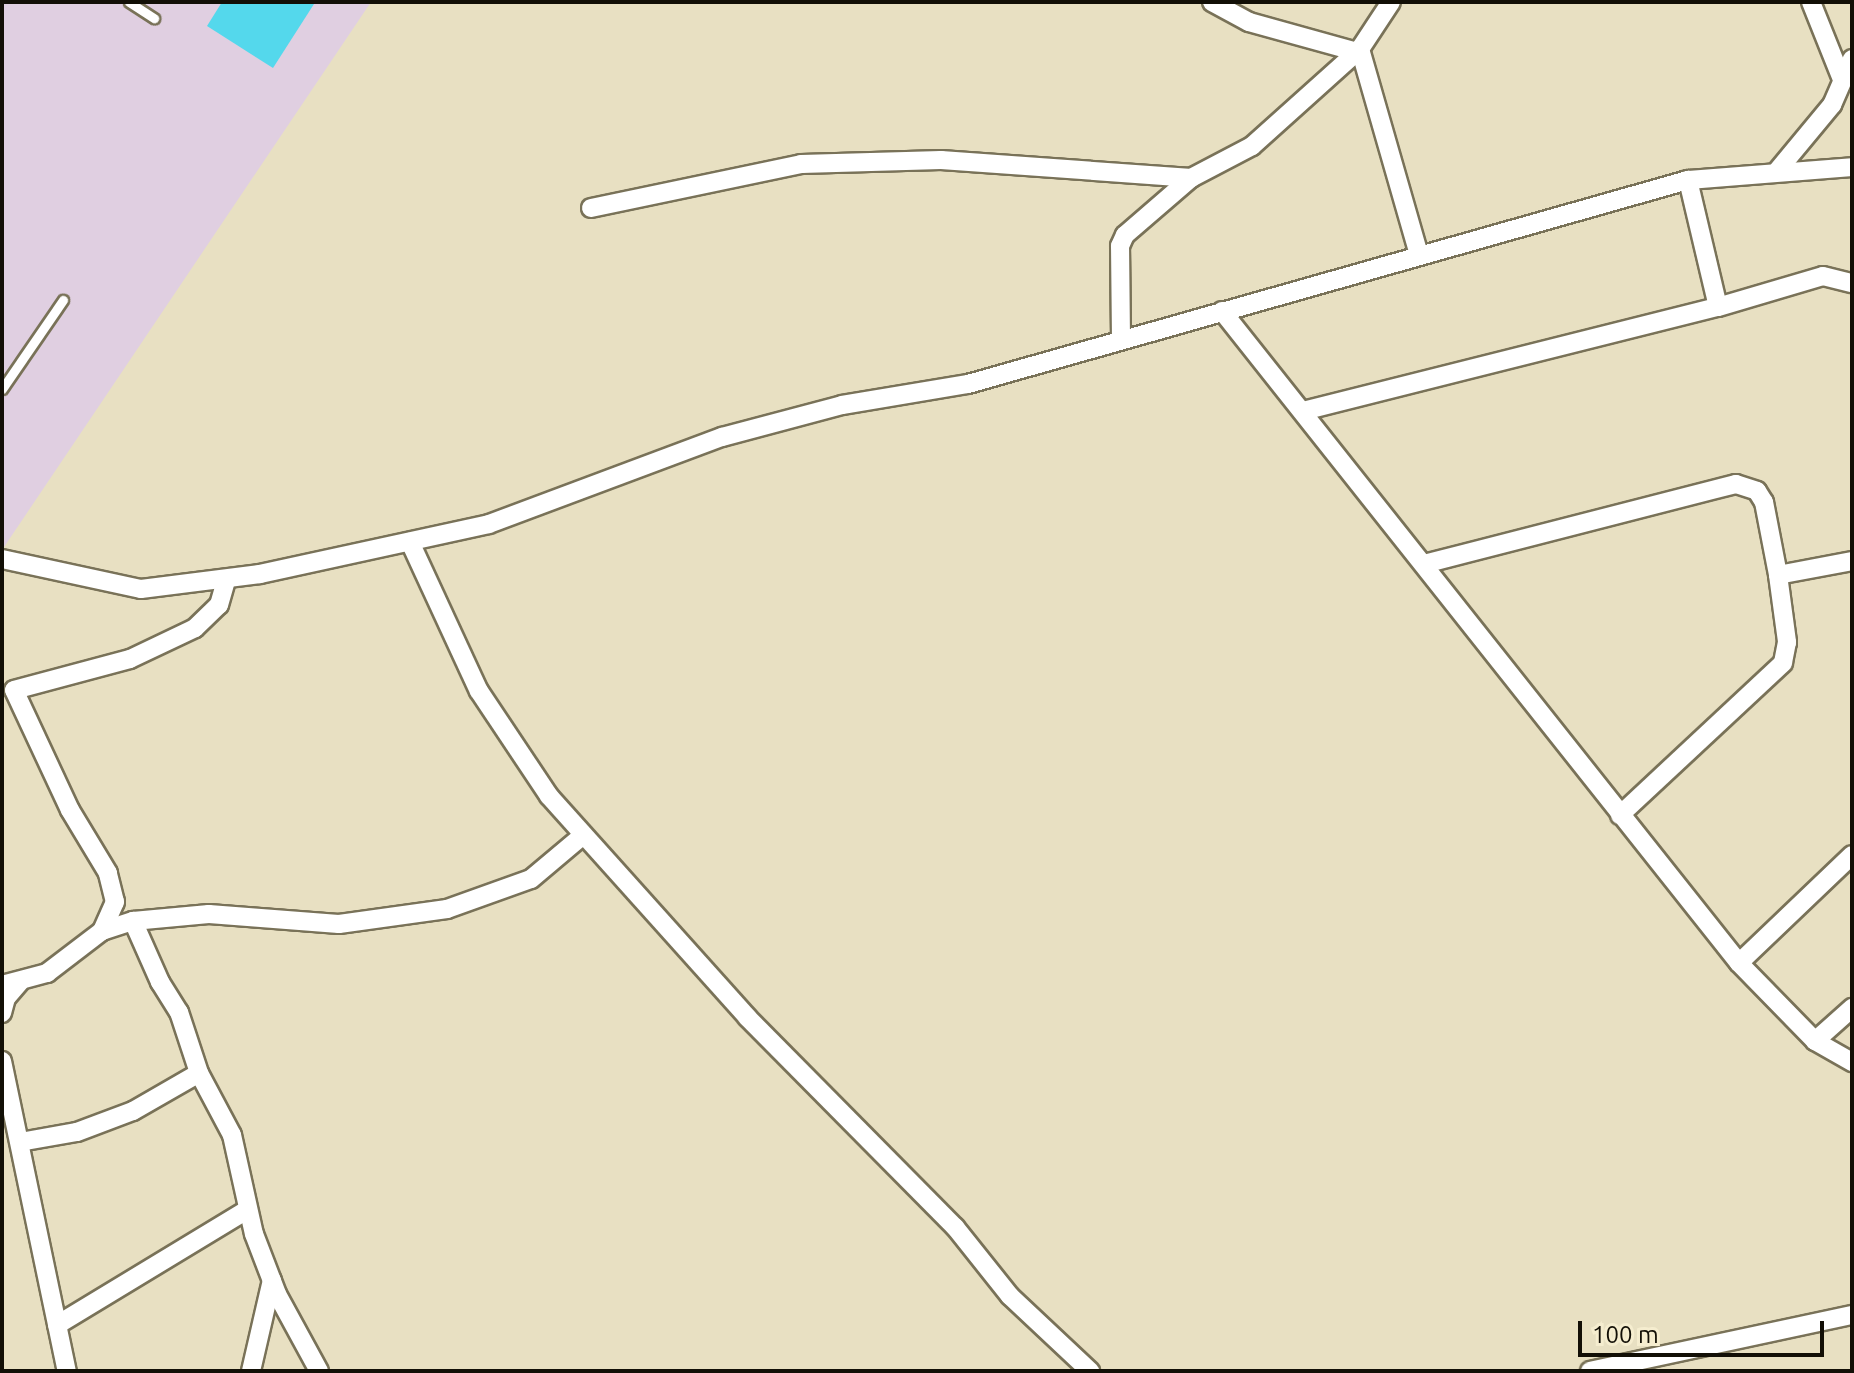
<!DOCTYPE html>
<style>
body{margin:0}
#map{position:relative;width:1854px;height:1373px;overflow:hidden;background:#e8e0c2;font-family:Ubuntu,sans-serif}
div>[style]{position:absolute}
.industrial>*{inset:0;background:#e0cfe1}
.water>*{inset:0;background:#54d8ec}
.roads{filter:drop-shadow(2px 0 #797258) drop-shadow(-2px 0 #797258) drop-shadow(0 2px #797258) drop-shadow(0 -2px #797258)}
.service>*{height:9px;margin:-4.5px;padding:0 4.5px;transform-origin:4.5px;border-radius:4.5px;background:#fff}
.minor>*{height:18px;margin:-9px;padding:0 9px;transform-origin:9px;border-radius:9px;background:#fff}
span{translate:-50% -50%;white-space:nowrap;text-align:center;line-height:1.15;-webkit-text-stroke:7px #f5edcf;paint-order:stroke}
.frame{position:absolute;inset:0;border:4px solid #120f06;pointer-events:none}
.scale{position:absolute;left:1578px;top:1321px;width:246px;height:36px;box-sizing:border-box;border:4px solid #120f06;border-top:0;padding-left:10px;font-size:24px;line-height:28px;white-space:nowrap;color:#120f06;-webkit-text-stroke:6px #f5edcf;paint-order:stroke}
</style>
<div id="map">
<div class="industrial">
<div style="clip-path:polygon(2px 2px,371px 2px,2px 550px)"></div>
</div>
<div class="water">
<div style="clip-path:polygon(222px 2px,311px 2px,314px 4px,273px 68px,207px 26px)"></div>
</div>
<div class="roads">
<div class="service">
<div style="left:129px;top:2px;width:30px;rotate:33deg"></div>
<div style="left:2px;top:389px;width:108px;rotate:-55.6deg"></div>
</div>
<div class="minor">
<div style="left:1212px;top:2px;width:42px;rotate:28.4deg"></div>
<div style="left:1249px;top:22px;width:112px;rotate:15.5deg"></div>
<div style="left:1811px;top:2px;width:81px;rotate:68.2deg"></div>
<div style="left:1360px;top:49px;width:56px;rotate:-56.6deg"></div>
<div style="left:1778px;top:170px;width:85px;rotate:-50.3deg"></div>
<div style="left:1832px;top:105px;width:50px;rotate:-66.5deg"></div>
<div style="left:1688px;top:180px;width:130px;rotate:76.7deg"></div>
<div style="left:591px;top:208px;width:215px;rotate:-11.8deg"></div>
<div style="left:801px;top:164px;width:140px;rotate:-1.6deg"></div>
<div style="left:941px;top:160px;width:251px;rotate:4.1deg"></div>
<div style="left:1222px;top:311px;width:832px;rotate:51.59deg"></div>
<div style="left:1739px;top:963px;width:109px;rotate:45.7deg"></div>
<div style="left:1815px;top:1041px;width:50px;rotate:-41.7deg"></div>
<div style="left:1121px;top:340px;width:94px;rotate:-90.6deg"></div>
<div style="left:1120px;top:246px;width:12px;rotate:-66deg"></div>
<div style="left:1125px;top:235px;width:87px;rotate:-40.8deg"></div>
<div style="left:1191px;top:178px;width:69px;rotate:-27.7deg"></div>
<div style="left:1252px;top:146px;width:145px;rotate:-41.9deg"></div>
<div style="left:1360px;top:49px;width:214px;rotate:74deg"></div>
<div style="left:1303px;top:411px;width:428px;rotate:-14.1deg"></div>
<div style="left:1718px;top:307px;width:109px;rotate:-16.4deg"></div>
<div style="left:1823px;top:276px;width:30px;rotate:14deg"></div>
<div style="left:410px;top:542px;width:164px;rotate:65.2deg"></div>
<div style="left:479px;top:691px;width:126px;rotate:56.3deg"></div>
<div style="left:549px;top:796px;width:297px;rotate:48.1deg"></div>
<div style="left:747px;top:1017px;width:296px;rotate:45.3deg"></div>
<div style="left:955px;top:1227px;width:88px;rotate:51.4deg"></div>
<div style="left:1010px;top:1296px;width:110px;rotate:43.2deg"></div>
<div style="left:2px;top:559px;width:142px;rotate:12.2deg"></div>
<div style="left:141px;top:589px;width:120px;rotate:-7.2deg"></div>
<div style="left:260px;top:574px;width:234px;rotate:-12.3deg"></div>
<div style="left:489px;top:524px;width:249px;rotate:-20.5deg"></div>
<div style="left:722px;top:437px;width:124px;rotate:-14.9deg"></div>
<div style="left:842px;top:405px;width:128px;rotate:-9.5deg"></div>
<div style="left:968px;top:384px;width:748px;rotate:-15.82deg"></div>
<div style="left:1688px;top:180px;width:165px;rotate:-4.5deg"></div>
<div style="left:1424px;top:564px;width:322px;rotate:-14.4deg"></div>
<div style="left:1736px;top:484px;width:22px;rotate:18deg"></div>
<div style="left:1757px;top:491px;width:13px;rotate:58deg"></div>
<div style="left:1764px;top:502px;width:74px;rotate:79.1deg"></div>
<div style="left:1778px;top:575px;width:68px;rotate:82.3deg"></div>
<div style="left:1787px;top:642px;width:21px;rotate:101deg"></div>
<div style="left:1783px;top:663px;width:223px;rotate:137deg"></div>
<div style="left:1778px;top:575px;width:75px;rotate:-10.7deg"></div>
<div style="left:133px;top:921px;width:67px;rotate:66.1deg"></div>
<div style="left:160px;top:982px;width:36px;rotate:58deg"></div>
<div style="left:179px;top:1012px;width:64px;rotate:71.8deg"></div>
<div style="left:199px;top:1073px;width:70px;rotate:62deg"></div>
<div style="left:232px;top:1135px;width:101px;rotate:77.5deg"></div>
<div style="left:254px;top:1234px;width:64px;rotate:69deg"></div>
<div style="left:277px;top:1294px;width:88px;rotate:61.4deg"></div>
<div style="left:102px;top:931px;width:32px;rotate:-66deg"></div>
<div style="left:115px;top:902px;width:30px;rotate:-104deg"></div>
<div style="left:108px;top:873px;width:74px;rotate:-121.1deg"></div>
<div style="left:70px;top:810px;width:132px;rotate:-115deg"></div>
<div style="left:14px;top:690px;width:120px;rotate:-15deg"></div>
<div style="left:130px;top:659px;width:72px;rotate:-25.5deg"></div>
<div style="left:195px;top:628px;width:33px;rotate:-44deg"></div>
<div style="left:219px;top:605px;width:26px;rotate:-74deg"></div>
<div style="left:1739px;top:963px;width:156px;rotate:-43.7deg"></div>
<div style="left:2px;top:985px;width:47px;rotate:-14.9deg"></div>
<div style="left:47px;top:973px;width:69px;rotate:-37.4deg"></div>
<div style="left:102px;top:931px;width:33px;rotate:-18deg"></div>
<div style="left:133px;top:921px;width:76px;rotate:-5.3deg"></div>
<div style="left:209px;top:914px;width:130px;rotate:4.4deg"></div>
<div style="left:339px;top:924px;width:109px;rotate:-7.9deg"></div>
<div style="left:447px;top:909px;width:89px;rotate:-19.7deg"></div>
<div style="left:531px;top:879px;width:67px;rotate:-40.1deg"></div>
<div style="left:2px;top:1013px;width:16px;rotate:-75deg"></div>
<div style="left:6px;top:998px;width:21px;rotate:-49deg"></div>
<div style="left:1815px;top:1041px;width:43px;rotate:29.6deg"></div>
<div style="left:2px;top:1061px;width:317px;rotate:78.2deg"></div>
<div style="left:20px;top:1142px;width:58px;rotate:-10deg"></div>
<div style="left:77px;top:1132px;width:60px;rotate:-20.6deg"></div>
<div style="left:133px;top:1111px;width:76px;rotate:-29.9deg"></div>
<div style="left:57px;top:1325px;width:222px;rotate:-31.2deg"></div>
<div style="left:251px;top:1371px;width:93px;rotate:-77deg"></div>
<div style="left:1590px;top:1371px;width:268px;rotate:-12.1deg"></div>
</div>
</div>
<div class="frame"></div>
<div class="scale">100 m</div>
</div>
